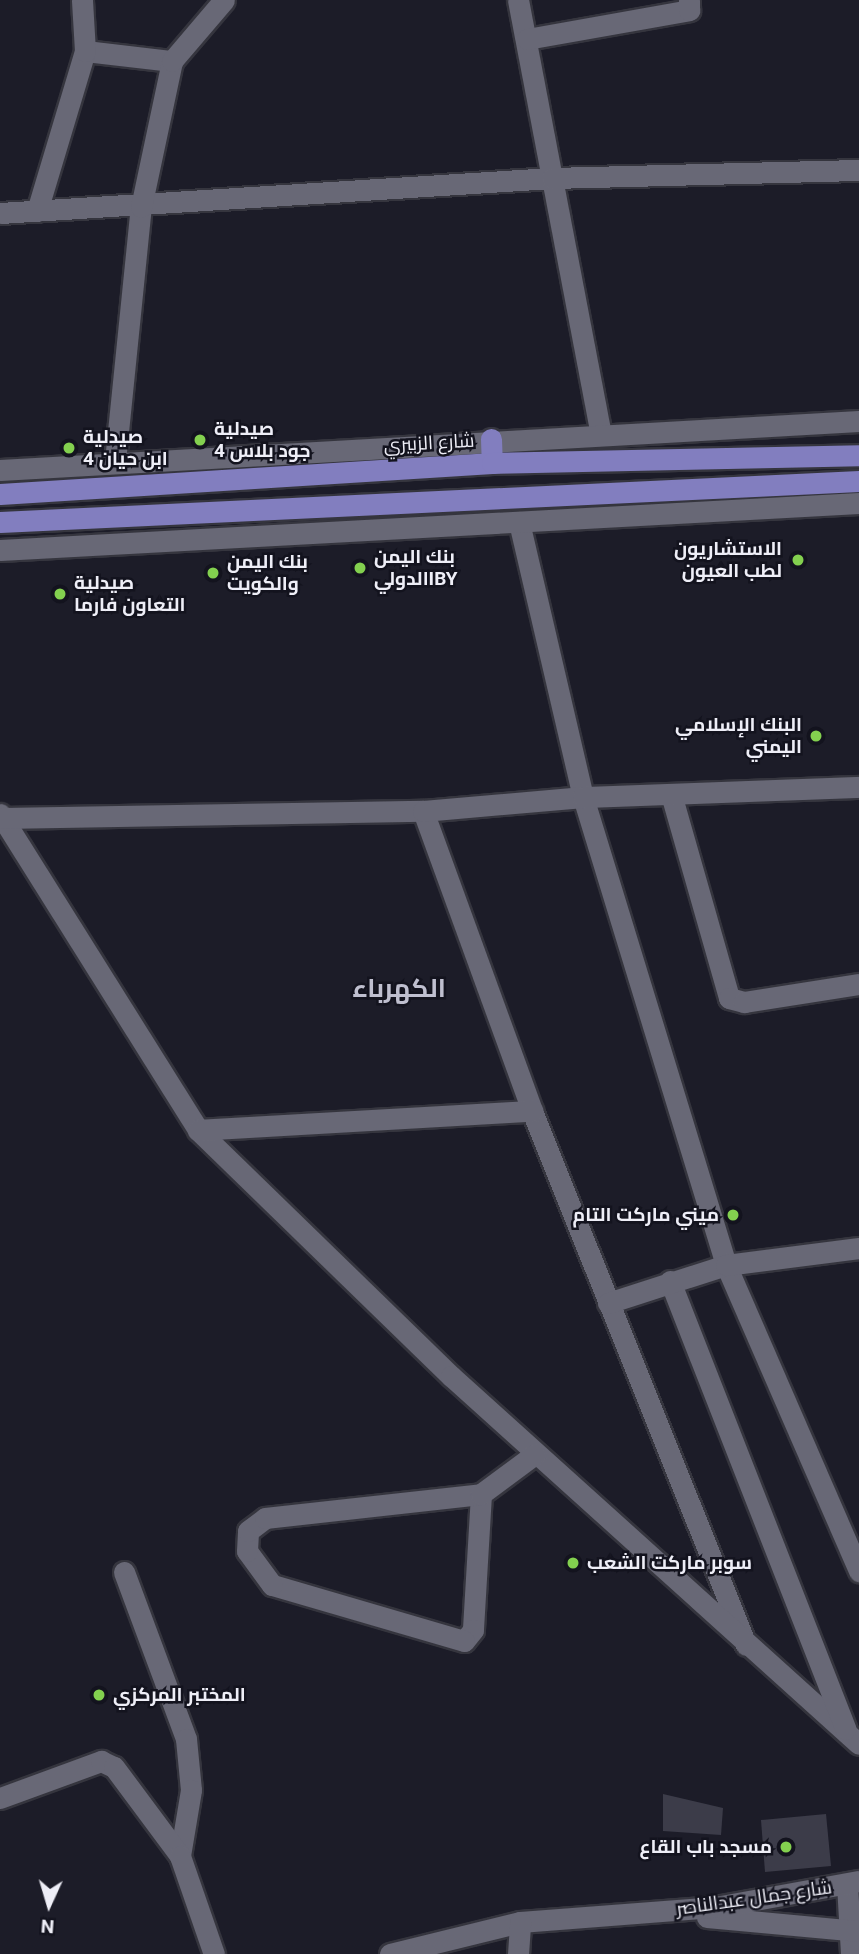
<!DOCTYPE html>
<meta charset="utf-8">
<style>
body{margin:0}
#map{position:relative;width:859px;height:1954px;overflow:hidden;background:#1c1c28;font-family:Roboto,Cairo,sans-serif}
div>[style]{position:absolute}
.building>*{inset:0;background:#3c3c49}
.roads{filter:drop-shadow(2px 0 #35353e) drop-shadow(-2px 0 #35353e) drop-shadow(0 2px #35353e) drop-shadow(0 -2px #35353e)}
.street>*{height:21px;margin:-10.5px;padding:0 10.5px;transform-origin:10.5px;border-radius:10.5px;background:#686876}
.secondary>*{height:21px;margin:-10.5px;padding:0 10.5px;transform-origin:10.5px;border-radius:10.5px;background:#686876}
.primary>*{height:21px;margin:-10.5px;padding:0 10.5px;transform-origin:10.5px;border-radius:10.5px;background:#827ebf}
.dots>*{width:19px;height:19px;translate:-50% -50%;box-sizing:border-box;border:4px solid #13131e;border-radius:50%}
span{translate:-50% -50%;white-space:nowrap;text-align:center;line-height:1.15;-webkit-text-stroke:5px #13131e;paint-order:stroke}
.poi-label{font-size:19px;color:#eeeef7;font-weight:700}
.left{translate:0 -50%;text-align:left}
.right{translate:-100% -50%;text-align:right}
.street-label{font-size:19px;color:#eeeef7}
.district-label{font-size:26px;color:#bfbfcf;font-weight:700}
.north{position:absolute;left:14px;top:1870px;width:70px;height:70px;-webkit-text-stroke:5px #13131e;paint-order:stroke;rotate:184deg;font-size:19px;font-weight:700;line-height:28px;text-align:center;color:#eeeef7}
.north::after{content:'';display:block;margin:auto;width:24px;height:32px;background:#eeeef7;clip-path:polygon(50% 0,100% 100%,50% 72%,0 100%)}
</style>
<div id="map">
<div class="building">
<div style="clip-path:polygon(663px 1794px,723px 1808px,721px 1835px,663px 1831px)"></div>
<div style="clip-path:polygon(826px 1814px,831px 1866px,765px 1872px,761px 1820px)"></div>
</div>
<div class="roads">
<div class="street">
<div style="left:518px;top:0;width:439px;rotate:79.2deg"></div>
<div style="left:527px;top:39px;width:165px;rotate:-10.1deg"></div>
<div style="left:689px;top:10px;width:10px;rotate:-90deg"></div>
<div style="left:85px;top:51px;width:88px;rotate:6.6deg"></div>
<div style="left:37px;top:211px;width:167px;rotate:-73.3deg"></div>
<div style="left:85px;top:51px;width:51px;rotate:-93.4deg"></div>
<div style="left:0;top:213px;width:553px;rotate:-3.63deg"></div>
<div style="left:552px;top:178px;width:307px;rotate:-1.5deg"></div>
<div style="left:115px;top:461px;width:255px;rotate:-84.2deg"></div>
<div style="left:141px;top:207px;width:149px;rotate:-78deg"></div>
<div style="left:172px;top:61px;width:80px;rotate:-49.6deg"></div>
<div style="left:519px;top:522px;width:282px;rotate:76.9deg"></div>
<div style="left:583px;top:797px;width:489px;rotate:73deg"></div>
<div style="left:726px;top:1265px;width:334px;rotate:66.5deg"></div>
<div style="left:671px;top:794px;width:212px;rotate:74.1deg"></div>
<div style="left:729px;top:998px;width:16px;rotate:15deg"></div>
<div style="left:744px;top:1002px;width:116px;rotate:-8.9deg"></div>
<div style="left:423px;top:811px;width:319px;rotate:70deg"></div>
<div style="left:532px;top:1111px;width:575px;rotate:68.16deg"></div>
<div style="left:0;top:814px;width:373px;rotate:57.9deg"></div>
<div style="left:198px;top:1130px;width:353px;rotate:44.2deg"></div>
<div style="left:451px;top:1376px;width:549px;rotate:42.05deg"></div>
<div style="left:2px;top:818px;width:421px;rotate:-1deg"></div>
<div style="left:423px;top:811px;width:161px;rotate:-5deg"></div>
<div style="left:583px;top:797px;width:276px;rotate:-2.1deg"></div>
<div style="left:198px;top:1130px;width:335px;rotate:-3.3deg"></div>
<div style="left:670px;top:1281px;width:481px;rotate:68.6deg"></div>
<div style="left:608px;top:1303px;width:124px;rotate:-17.9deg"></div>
<div style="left:726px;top:1265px;width:134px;rotate:-7.3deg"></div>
<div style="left:481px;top:1494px;width:136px;rotate:93.4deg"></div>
<div style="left:473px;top:1630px;width:14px;rotate:129deg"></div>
<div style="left:464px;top:1641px;width:200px;rotate:-163.7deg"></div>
<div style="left:272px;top:1585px;width:42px;rotate:-126.3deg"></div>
<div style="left:247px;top:1551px;width:20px;rotate:-87deg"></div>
<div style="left:248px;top:1531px;width:21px;rotate:-37deg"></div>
<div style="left:265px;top:1518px;width:217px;rotate:-6.3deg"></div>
<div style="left:481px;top:1494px;width:67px;rotate:-36.5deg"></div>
<div style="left:124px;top:1572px;width:178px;rotate:69.6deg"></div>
<div style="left:186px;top:1739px;width:51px;rotate:84.4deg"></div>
<div style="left:191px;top:1790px;width:67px;rotate:99.5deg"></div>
<div style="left:0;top:1798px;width:108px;rotate:-20.1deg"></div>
<div style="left:101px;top:1761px;width:14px;rotate:25deg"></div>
<div style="left:114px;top:1767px;width:111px;rotate:53.4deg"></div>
<div style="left:180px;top:1856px;width:104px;rotate:70.9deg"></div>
<div style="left:847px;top:1884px;width:70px;rotate:86.7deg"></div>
<div style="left:707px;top:1917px;width:153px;rotate:5.3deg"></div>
<div style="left:390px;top:1954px;width:134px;rotate:-13.8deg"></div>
<div style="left:520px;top:1922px;width:197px;rotate:-4.4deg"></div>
<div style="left:716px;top:1907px;width:145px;rotate:-10.3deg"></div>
<div style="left:518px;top:1954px;width:32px;rotate:-86deg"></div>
</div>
<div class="secondary">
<div style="left:0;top:470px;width:860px;rotate:-3.26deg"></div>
<div style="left:0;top:550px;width:860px;rotate:-3.13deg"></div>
</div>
<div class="primary">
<div style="left:491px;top:439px;width:24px;rotate:88deg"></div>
<div style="left:0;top:494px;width:493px;rotate:-3.6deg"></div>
<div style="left:492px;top:463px;width:367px;rotate:-1.2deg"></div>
<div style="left:0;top:522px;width:860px;rotate:-2.73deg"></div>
</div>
</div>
<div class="dots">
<div style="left:200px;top:440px;background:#83d04f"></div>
<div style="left:69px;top:448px;background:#83d04f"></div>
<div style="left:798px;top:560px;background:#83d04f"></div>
<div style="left:360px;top:568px;background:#83d04f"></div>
<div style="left:213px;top:573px;background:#83d04f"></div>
<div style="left:60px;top:594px;background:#83d04f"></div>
<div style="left:816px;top:736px;background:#83d04f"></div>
<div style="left:733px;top:1215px;background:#83d04f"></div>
<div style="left:573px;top:1563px;background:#83d04f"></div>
<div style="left:99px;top:1695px;background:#83d04f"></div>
<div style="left:786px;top:1847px;background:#83d04f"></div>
</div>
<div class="poi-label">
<span class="left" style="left:214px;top:440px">صيدلية<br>جود بلاس 4</span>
<span class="left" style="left:83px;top:448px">صيدلية<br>ابن حيان 4</span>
<span class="right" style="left:782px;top:560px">الاستشاريون<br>لطب العيون</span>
<span class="left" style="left:374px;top:568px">بنك اليمن<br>الدوليIBY</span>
<span class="left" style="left:227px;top:573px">بنك اليمن<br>والكويت</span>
<span class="left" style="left:74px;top:594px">صيدلية<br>التعاون فارما</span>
<span class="right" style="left:802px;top:736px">البنك الإسلامي<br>اليمني</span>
<span class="right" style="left:719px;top:1215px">ميني ماركت التام</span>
<span class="left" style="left:587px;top:1563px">سوبر ماركت الشعب</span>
<span class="left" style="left:113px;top:1695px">المختبر المركزي</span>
<span class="right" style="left:772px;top:1847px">مسجد باب القاع</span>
</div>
<div class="street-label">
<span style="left:429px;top:443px;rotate:-3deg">شارع الزبيري</span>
<span style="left:754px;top:1898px;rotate:-8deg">شارع جمال عبدالناصر</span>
</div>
<div class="district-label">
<span style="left:399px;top:989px">الكهرباء</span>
</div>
<div class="north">N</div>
</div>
